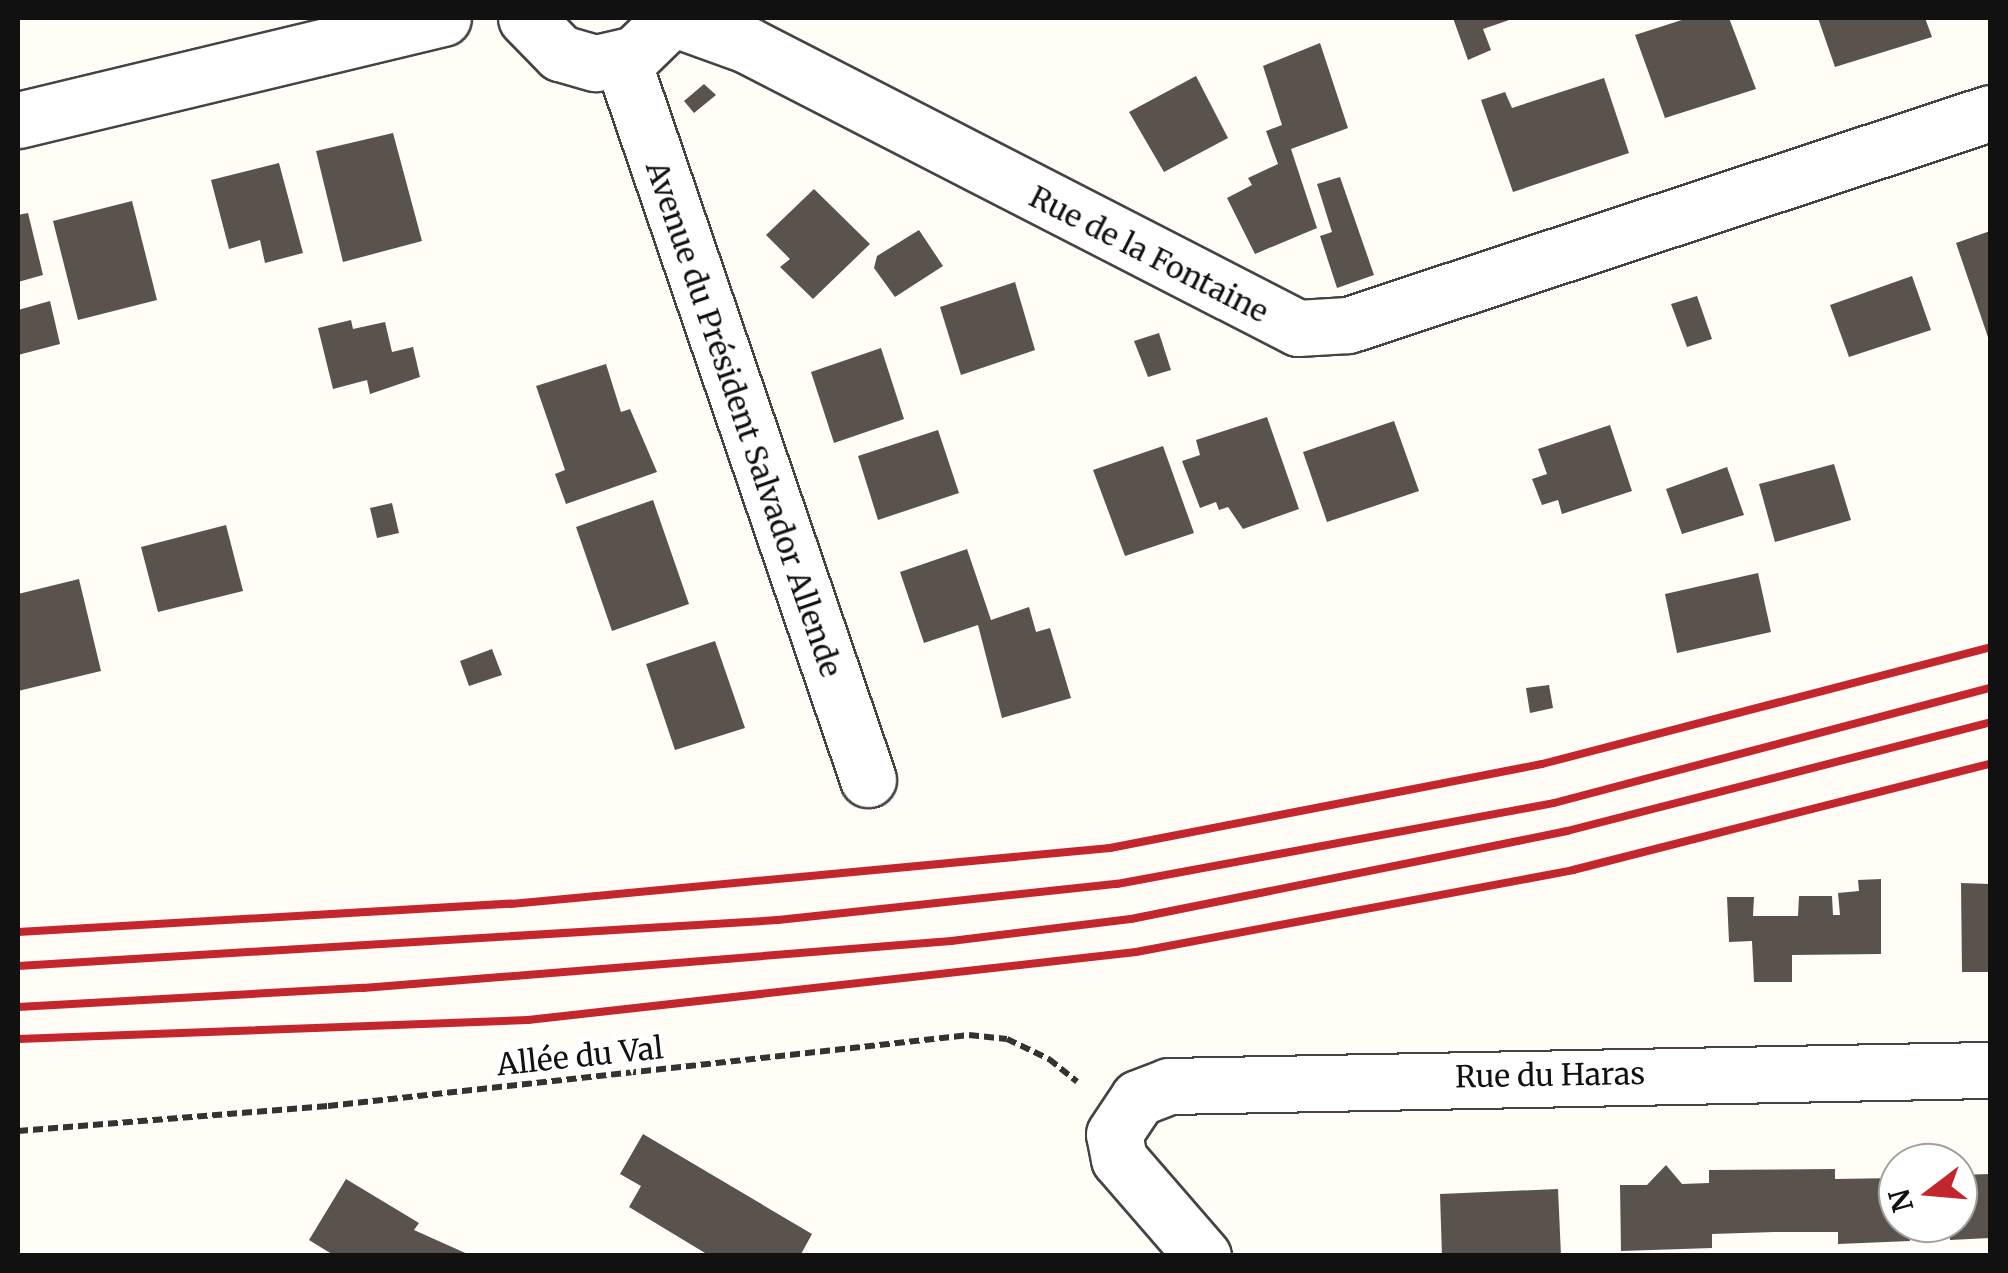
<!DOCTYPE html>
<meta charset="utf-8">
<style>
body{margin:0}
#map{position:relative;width:2008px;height:1273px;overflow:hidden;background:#fffdf5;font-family:Merriweather,serif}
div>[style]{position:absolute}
.building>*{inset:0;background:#5a524d}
.path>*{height:6px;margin-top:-3px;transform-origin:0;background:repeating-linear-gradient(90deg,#333 0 10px,transparent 0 15px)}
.roads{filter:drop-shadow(2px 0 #444) drop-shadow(-2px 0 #444) drop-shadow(0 2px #444) drop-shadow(0 -2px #444)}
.minor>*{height:55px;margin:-27.5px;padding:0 27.5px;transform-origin:27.5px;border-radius:27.5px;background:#fff}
.tertiary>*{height:55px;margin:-27.5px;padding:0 27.5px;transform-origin:27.5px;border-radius:27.5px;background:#fff}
.rail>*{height:8px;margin:-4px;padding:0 4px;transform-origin:4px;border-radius:4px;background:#c4262e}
span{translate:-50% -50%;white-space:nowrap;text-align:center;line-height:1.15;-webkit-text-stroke:10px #fff;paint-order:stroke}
.street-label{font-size:30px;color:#111}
.frame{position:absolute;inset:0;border:20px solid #111;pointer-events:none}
.north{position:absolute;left:1878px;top:1143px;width:100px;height:100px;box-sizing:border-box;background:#fff;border:2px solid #a0a0a0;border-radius:50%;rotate:254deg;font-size:28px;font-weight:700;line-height:40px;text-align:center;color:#111}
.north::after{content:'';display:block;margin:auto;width:35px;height:45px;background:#c4262e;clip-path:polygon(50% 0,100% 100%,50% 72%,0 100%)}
</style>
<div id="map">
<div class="building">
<div style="clip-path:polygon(1453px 18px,1515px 18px,1483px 29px,1491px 50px,1468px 60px)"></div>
<div style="clip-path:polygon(1688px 18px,1729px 18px,1756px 89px,1665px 118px,1635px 35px)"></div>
<div style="clip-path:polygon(1818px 18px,1925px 18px,1932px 37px,1835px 67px)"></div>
<div style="clip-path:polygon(1320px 43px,1348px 128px,1291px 149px,1317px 228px,1255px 254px,1227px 198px,1252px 185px,1248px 178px,1278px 164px,1266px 131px,1282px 125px,1263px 66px)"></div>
<div style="clip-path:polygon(1196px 76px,1228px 138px,1164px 172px,1129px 112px)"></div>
<div style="clip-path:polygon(1604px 78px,1629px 153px,1513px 192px,1481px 100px,1505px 92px,1512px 108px)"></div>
<div style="clip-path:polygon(704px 84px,716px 95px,694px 113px,684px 101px)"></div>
<div style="clip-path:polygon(393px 133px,422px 241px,343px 262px,316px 151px)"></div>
<div style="clip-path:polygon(279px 163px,303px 253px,265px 263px,260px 240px,229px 249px,211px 180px)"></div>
<div style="clip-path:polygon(1340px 177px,1374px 275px,1337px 288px,1320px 236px,1332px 232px,1317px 184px)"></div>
<div style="clip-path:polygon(814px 189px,870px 244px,813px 299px,780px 267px,790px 259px,766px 235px)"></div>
<div style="clip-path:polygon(132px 201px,157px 300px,78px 320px,53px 221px)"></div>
<div style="clip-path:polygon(28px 213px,43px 275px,18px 282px,18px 215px)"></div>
<div style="clip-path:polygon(919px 230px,943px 266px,895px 297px,874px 268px,877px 256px)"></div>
<div style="clip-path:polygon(1990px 231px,1990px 343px,1956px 243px)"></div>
<div style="clip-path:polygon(1912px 276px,1931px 330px,1849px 357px,1830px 305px)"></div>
<div style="clip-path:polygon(1015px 282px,1035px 350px,961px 375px,940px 307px)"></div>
<div style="clip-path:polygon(1697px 296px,1712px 339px,1687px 347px,1671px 304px)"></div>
<div style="clip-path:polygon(50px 301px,60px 344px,18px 355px,18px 310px)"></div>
<div style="clip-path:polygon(351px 320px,353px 329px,385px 322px,392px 352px,413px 347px,420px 377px,370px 394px,367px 380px,333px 389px,318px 328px)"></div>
<div style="clip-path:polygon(1159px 333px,1171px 370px,1148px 377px,1134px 341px)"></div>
<div style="clip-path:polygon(881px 348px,904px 419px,834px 443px,811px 372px)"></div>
<div style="clip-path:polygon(606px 364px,621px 412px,630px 409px,657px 472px,566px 504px,555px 474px,565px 470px,536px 386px)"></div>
<div style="clip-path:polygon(1267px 417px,1299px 509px,1243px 529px,1228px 507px,1219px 510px,1216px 502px,1200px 508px,1182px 461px,1200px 455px,1196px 440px)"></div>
<div style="clip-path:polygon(1394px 421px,1419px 491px,1327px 522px,1303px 452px)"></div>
<div style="clip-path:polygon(1610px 425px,1632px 491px,1562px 514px,1558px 500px,1542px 505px,1532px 479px,1547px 474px,1538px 449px)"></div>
<div style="clip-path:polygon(938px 430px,959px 493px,878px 520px,858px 456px)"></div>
<div style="clip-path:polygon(1163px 446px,1194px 533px,1125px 556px,1093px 470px)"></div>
<div style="clip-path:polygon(1834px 464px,1851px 520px,1775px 542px,1759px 484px)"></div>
<div style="clip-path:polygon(1727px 467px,1744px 515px,1682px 534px,1666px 489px)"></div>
<div style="clip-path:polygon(653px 500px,689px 604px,612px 631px,576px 527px)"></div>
<div style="clip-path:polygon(392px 503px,399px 533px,377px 538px,370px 508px)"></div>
<div style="clip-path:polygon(226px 525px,243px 591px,158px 612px,141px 547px)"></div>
<div style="clip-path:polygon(967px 549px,991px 620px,1029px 607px,1036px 632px,1050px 628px,1071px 698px,1002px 718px,978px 625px,924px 643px,900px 572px)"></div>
<div style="clip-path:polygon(1758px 573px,1771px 632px,1677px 653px,1665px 594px)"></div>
<div style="clip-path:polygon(79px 579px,101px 671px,18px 691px,18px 594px)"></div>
<div style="clip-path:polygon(715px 641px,745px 728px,675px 750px,646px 664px)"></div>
<div style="clip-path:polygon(492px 649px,502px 675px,469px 686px,460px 661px)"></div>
<div style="clip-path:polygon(1549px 685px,1553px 708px,1530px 713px,1526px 688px)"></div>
<div style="clip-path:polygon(1881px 879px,1881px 954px,1792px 955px,1792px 982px,1754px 982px,1752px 941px,1729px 942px,1727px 897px,1754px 897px,1753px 916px,1798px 916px,1799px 896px,1832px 896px,1833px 915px,1840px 915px,1838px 893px,1859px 891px,1858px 880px)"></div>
<div style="clip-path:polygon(1961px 883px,1990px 884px,1990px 972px,1962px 972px)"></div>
<div style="clip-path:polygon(643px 1134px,812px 1234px,800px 1256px,710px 1256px,629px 1207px,641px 1186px,620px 1174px)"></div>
<div style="clip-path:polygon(1666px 1165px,1682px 1184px,1709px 1183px,1709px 1170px,1835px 1169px,1835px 1179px,1898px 1178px,1898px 1223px,1958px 1223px,1958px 1175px,1990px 1174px,1990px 1238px,1950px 1240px,1949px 1229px,1909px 1230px,1910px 1241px,1838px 1244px,1838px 1232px,1774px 1232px,1712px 1234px,1712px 1248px,1621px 1251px,1620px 1185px,1647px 1185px)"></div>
<div style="clip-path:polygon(346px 1179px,419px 1223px,414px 1230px,472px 1256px,335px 1256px,309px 1240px)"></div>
<div style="clip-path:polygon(1558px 1189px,1561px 1256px,1442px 1256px,1440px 1194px)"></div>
</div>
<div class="path">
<div style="left:18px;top:1131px;width:311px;rotate:-4.6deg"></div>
<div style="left:328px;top:1106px;width:645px;rotate:-6.32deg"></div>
<div style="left:969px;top:1035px;width:38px;rotate:6deg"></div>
<div style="left:1007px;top:1039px;width:47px;rotate:25.5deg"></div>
<div style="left:1049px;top:1059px;width:36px;rotate:39deg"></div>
</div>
<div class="roads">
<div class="minor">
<div style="left:672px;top:18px;width:80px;rotate:19.8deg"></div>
<div style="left:747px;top:45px;width:619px;rotate:27.19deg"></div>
<div style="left:1298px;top:328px;width:50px;rotate:-3.4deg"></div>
<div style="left:1348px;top:325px;width:676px;rotate:-18.27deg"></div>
<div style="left:622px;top:59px;width:761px;rotate:71.14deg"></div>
<div style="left:1203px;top:1256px;width:128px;rotate:-130.9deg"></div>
<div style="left:1119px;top:1159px;width:25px;rotate:-101deg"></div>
<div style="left:1114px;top:1134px;width:43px;rotate:-56.3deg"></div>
<div style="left:1138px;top:1098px;width:33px;rotate:-21deg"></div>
<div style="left:1169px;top:1086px;width:821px;rotate:-1.12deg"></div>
</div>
<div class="tertiary">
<div style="left:526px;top:18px;width:49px;rotate:45.8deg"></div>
<div style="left:560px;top:53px;width:37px;rotate:16deg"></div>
<div style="left:596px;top:63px;width:40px;rotate:-13deg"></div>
<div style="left:635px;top:54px;width:52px;rotate:-44.2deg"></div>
<div style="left:18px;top:120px;width:437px;rotate:-13.5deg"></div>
</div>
</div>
<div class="rail">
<div style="left:18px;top:932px;width:494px;rotate:-3.3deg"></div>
<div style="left:511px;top:904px;width:602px;rotate:-5.34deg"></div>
<div style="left:1110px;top:848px;width:440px;rotate:-11deg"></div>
<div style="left:1542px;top:764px;width:463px;rotate:-14.6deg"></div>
<div style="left:18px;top:966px;width:761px;rotate:-3.46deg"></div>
<div style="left:778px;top:920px;width:341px;rotate:-6.1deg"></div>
<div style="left:1117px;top:884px;width:444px;rotate:-10.5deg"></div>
<div style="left:1554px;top:803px;width:451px;rotate:-14.8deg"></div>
<div style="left:18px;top:1007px;width:346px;rotate:-3.2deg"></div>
<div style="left:363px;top:988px;width:590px;rotate:-4.57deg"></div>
<div style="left:951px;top:941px;width:181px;rotate:-7deg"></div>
<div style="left:1131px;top:919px;width:445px;rotate:-11.4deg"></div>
<div style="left:1567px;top:831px;width:437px;rotate:-14.4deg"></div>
<div style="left:18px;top:1039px;width:510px;rotate:-2.13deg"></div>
<div style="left:528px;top:1020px;width:612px;rotate:-6.38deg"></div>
<div style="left:1136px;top:952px;width:445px;rotate:-10.6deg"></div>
<div style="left:1573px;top:870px;width:430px;rotate:-14.3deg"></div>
</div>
<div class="street-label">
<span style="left:1149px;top:254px;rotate:27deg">Rue de la Fontaine</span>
<span style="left:744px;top:419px;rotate:71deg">Avenue du Président Salvador Allende</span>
<span style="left:580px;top:1056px;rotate:-6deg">Allée du Val</span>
<span style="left:1550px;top:1075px;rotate:-1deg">Rue du Haras</span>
</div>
<div class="frame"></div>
<div class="north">N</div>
</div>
